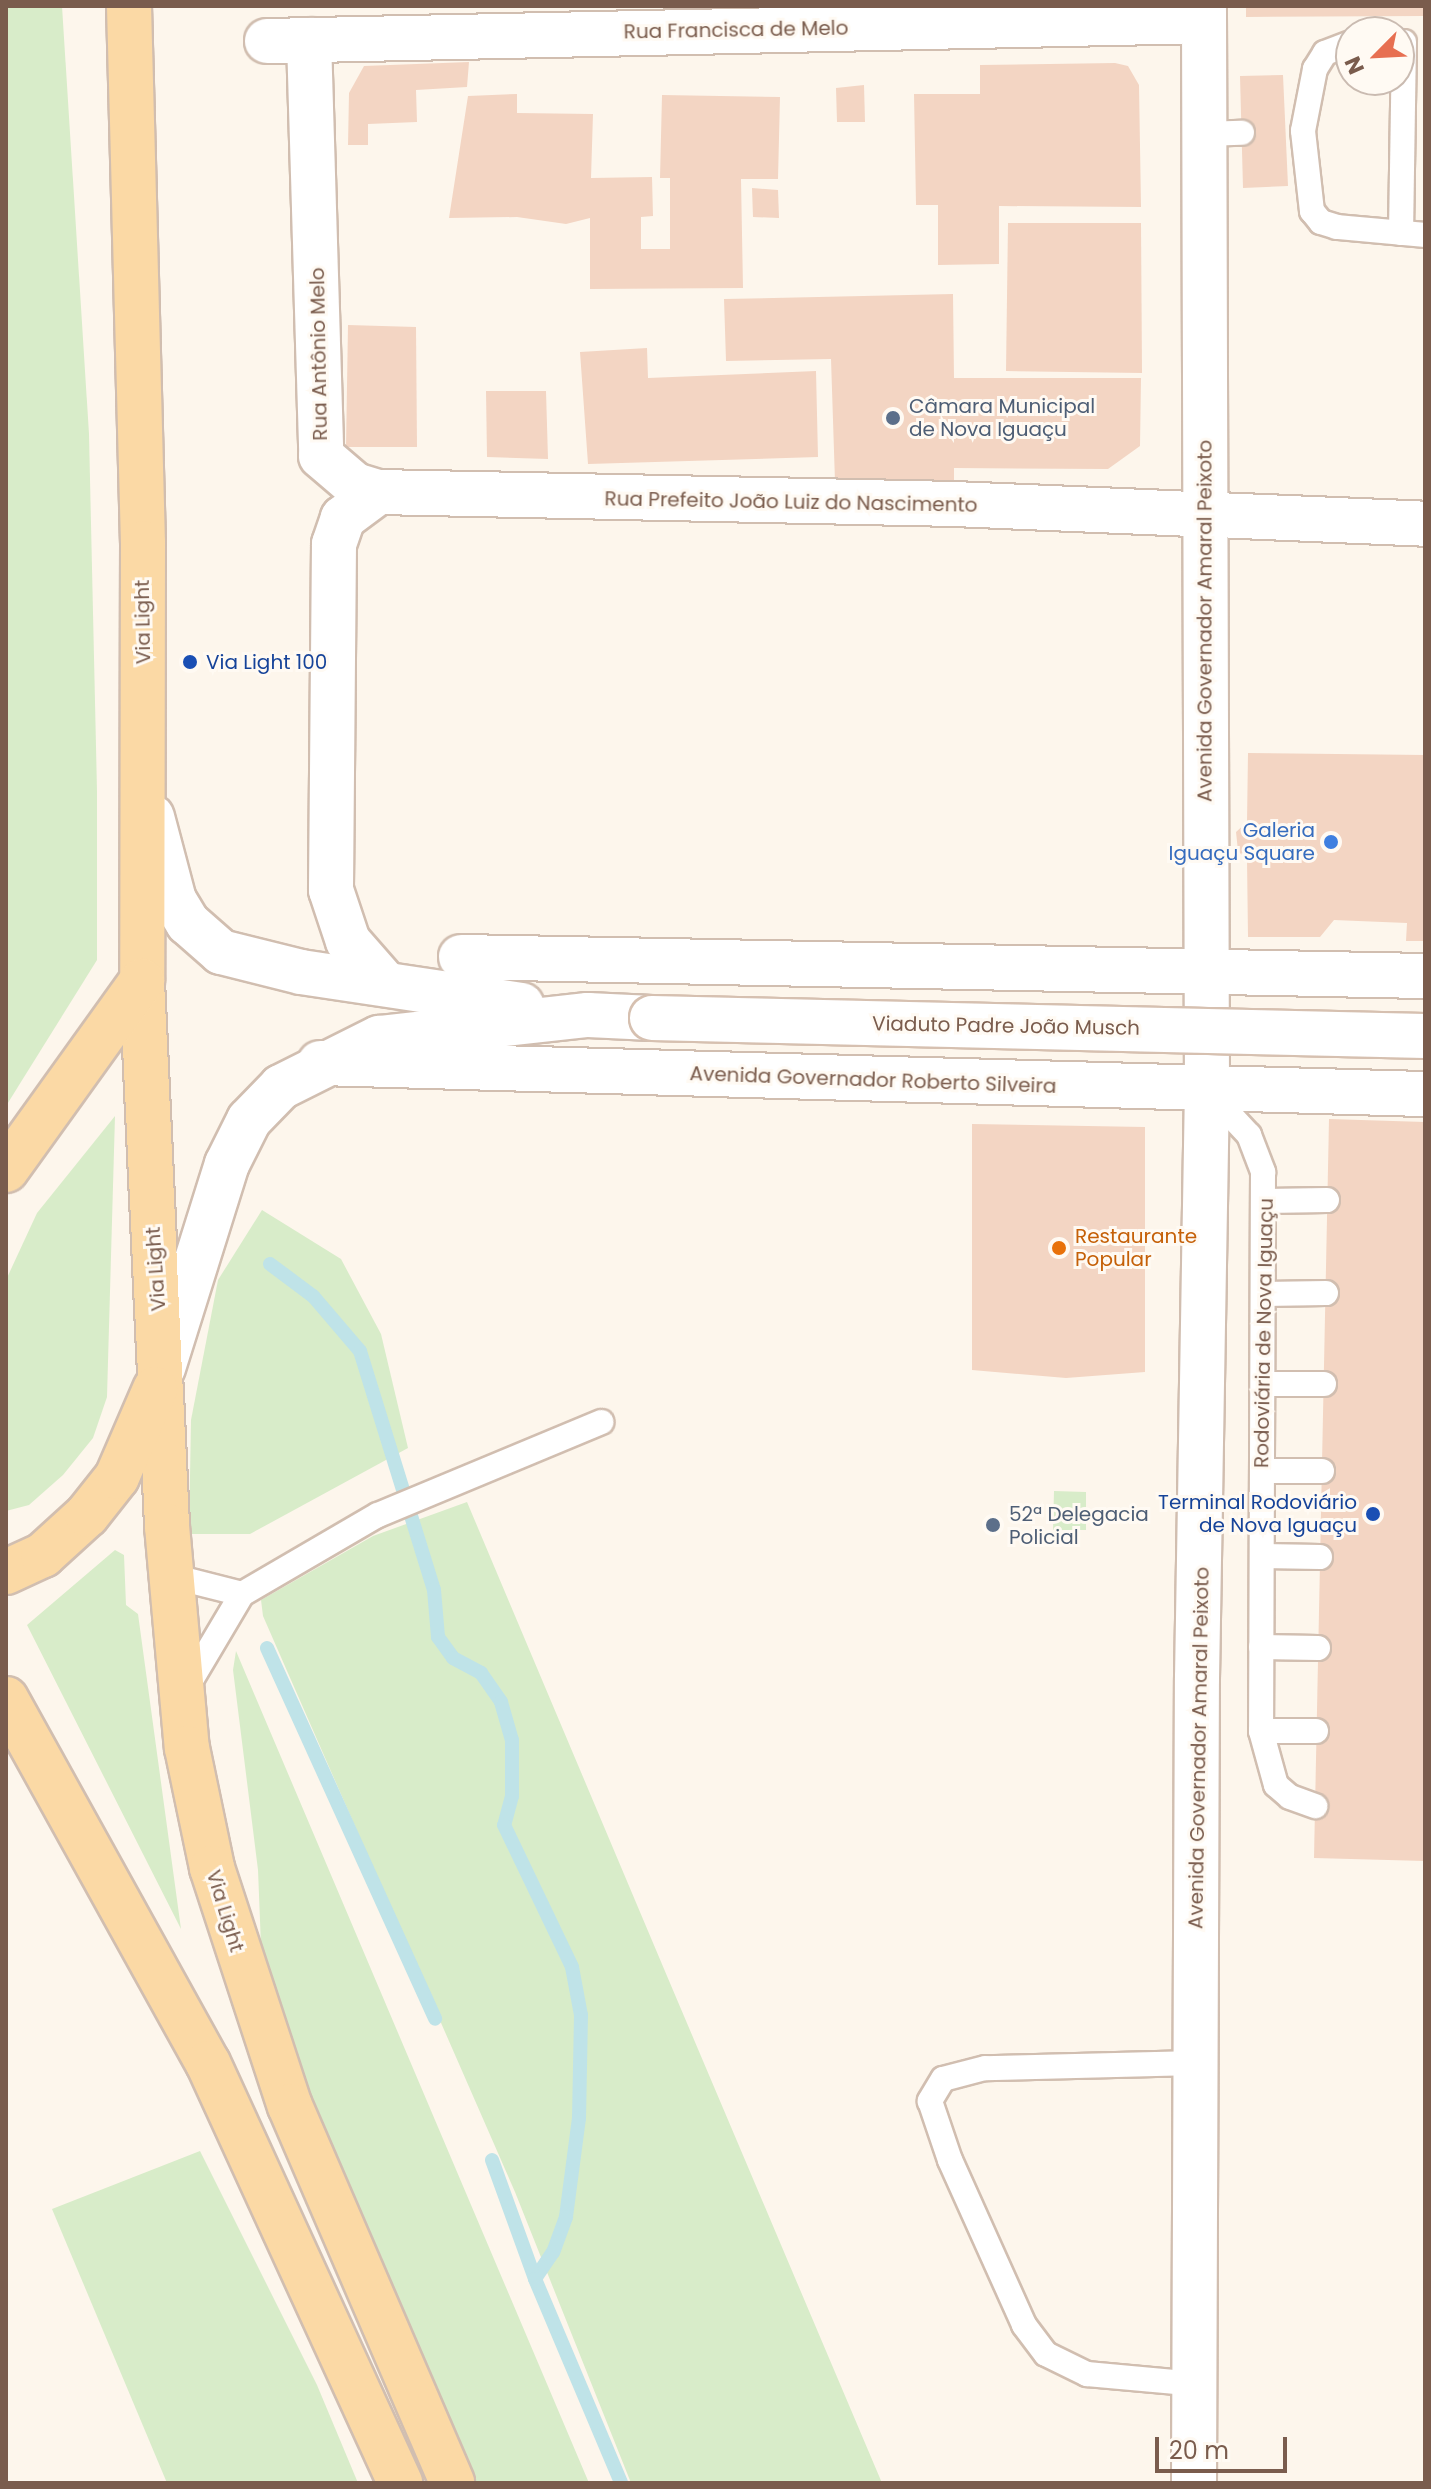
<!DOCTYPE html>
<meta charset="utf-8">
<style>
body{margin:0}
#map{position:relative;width:1431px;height:2489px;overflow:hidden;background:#fdf6ec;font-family:Poppins,sans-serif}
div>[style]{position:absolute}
.green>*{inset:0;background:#d8ecc9}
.stream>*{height:14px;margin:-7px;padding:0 7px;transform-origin:7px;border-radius:7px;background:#bfe3e8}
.building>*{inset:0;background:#f3d5c3}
.roads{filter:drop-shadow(2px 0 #d1beb0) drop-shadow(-2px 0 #d1beb0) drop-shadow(0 2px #d1beb0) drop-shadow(0 -2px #d1beb0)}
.lane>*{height:24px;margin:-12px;padding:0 12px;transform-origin:12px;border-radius:12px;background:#fff}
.street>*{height:44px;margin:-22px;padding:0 22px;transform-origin:22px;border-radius:22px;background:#fff}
.secondary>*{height:44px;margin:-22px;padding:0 22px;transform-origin:22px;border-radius:22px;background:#fff}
.primary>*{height:44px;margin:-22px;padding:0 22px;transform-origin:22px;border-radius:22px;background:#fbd9a5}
.bridges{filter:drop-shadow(2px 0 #d6c0b0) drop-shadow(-2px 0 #d6c0b0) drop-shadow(0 2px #d6c0b0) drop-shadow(0 -2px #d6c0b0)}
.secondary-bridge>*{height:44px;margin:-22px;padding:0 22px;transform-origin:22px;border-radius:22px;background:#fff}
.dots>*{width:22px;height:22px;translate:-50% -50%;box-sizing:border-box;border:4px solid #fffaf3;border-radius:50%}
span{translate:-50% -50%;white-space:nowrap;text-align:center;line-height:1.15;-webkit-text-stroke:6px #fffaf3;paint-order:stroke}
.street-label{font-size:20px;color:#7a5c4d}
.service-label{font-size:20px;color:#4e5e75}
.left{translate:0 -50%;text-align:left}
.transit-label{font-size:20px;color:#164399}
.right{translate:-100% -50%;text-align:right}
.shop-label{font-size:20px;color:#366cbe}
.food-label{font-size:20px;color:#c56008}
.frame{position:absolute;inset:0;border:8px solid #7a5c4d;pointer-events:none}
.north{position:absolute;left:1335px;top:16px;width:80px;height:80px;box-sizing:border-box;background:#fffaf3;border:2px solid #cabbb1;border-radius:50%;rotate:246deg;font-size:22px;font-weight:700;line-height:32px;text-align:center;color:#7a5c4d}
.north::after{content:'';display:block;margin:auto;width:28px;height:36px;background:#e76f51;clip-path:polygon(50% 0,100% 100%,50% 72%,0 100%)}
.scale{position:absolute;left:1155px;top:2437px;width:132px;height:36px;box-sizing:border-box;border:4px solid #7a5c4d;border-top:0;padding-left:10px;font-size:24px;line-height:28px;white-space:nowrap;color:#7a5c4d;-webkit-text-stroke:6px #fffaf3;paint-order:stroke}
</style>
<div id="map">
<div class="green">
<div style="clip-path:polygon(6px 6px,62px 6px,89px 434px,97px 791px,97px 960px,6px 1106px)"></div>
<div style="clip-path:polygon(115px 1116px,107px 1397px,93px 1438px,63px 1475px,29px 1505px,6px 1511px,6px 1280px,37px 1213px)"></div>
<div style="clip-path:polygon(262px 1210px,341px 1259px,381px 1334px,408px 1448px,250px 1534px,189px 1534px,191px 1420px,218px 1280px)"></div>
<div style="clip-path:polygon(1054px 1491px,1086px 1492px,1086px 1530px,1053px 1530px)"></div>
<div style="clip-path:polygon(467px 1502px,667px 1976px,882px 2483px,631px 2483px,515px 2192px,263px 1616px,261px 1600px,373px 1536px)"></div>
<div style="clip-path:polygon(115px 1550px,124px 1555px,126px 1605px,138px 1614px,181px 1929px,27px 1625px)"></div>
<div style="clip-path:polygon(236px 1651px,589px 2483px,472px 2483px,323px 2134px,262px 1971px,258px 1870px,233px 1670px)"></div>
<div style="clip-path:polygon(200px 2151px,317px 2385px,358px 2483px,167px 2483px,52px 2209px)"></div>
</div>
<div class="stream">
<div style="left:270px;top:1264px;width:54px;rotate:36.7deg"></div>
<div style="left:313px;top:1296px;width:72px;rotate:49.5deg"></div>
<div style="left:360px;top:1351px;width:250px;rotate:72.8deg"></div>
<div style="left:434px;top:1590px;width:47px;rotate:85.1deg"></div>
<div style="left:438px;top:1637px;width:26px;rotate:54deg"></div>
<div style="left:453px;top:1658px;width:32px;rotate:28deg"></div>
<div style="left:481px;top:1673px;width:35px;rotate:55deg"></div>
<div style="left:501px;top:1702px;width:40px;rotate:74deg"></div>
<div style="left:512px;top:1740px;width:56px;rotate:90deg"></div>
<div style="left:512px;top:1796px;width:30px;rotate:105deg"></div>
<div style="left:504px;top:1825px;width:157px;rotate:64.4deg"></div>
<div style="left:572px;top:1967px;width:49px;rotate:79.4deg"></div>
<div style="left:581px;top:2015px;width:103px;rotate:91.1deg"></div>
<div style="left:579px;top:2118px;width:100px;rotate:97.5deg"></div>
<div style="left:566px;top:2217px;width:37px;rotate:110deg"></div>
<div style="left:553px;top:2252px;width:32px;rotate:124deg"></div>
<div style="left:267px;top:1648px;width:407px;rotate:65.6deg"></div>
<div style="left:492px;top:2160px;width:127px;rotate:70.1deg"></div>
<div style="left:535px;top:2279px;width:221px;rotate:67.1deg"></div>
</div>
<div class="building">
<div style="clip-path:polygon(1246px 6px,1425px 6px,1425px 16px,1246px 17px)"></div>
<div style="clip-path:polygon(469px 62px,467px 87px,416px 90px,417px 122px,368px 124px,368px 145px,348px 145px,349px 93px,364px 66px)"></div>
<div style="clip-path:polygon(1115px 63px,1128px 66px,1139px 85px,1141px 207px,999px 206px,999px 264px,938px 265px,938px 205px,916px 205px,914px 94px,980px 94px,980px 65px)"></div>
<div style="clip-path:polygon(1283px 75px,1288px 186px,1243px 188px,1240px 76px)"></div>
<div style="clip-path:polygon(864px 85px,865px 122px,837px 122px,836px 88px)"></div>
<div style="clip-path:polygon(517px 94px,517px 113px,593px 114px,591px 178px,652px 177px,653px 216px,641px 217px,641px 249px,670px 249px,670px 178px,660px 178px,662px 95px,780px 97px,778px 179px,741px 179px,743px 288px,590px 289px,590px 218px,566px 224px,517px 217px,449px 218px,468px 96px)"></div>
<div style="clip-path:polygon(752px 188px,778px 190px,779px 218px,753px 217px)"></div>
<div style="clip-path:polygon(1008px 223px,1141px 223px,1142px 373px,1006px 371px)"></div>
<div style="clip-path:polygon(953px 294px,954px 378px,1141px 378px,1140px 446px,1108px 469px,954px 468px,954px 484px,835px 482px,831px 359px,726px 361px,724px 299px)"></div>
<div style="clip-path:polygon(348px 325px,416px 327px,417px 447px,346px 447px)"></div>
<div style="clip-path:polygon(647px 348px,648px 378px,816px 371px,818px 457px,588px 464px,580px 352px)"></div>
<div style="clip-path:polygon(486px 391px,546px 391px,548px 459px,487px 457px)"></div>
<div style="clip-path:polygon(1248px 753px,1425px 755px,1425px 941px,1406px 941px,1407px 923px,1334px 920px,1320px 937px,1248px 937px,1247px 860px,1238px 851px,1236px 832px,1247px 822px)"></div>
<div style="clip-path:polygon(1329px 1119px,1425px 1122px,1425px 1861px,1314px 1858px)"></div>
<div style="clip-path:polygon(972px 1124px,1145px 1127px,1145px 1372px,1066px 1378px,972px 1370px)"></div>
</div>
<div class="roads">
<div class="lane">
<div style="left:1351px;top:43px;width:28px;rotate:159deg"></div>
<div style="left:1325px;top:53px;width:19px;rotate:122deg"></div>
<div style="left:1315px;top:69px;width:63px;rotate:101deg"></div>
<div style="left:1303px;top:131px;width:81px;rotate:83.6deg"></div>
<div style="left:1312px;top:211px;width:14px;rotate:51deg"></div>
<div style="left:1321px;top:222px;width:17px;rotate:17deg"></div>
<div style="left:1337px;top:227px;width:88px;rotate:5.2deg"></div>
<div style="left:1204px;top:134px;width:38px;rotate:-2deg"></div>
<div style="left:1401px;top:233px;width:191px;rotate:-89.1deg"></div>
<div style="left:1207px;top:1090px;width:62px;rotate:47deg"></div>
<div style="left:1249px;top:1135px;width:40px;rotate:69deg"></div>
<div style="left:1263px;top:1172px;width:559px;rotate:90.2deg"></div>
<div style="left:1261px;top:1731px;width:56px;rotate:74.5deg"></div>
<div style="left:1276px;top:1785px;width:18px;rotate:41deg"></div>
<div style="left:1290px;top:1797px;width:27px;rotate:20deg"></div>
<div style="left:1266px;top:1201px;width:61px;rotate:-0.9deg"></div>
<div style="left:1264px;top:1294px;width:62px;rotate:-0.9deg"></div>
<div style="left:1263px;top:1384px;width:61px"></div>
<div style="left:1262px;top:1471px;width:60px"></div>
<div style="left:1263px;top:1556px;width:57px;rotate:1deg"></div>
<div style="left:171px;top:1576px;width:73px;rotate:14.2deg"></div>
<div style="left:1261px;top:1647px;width:57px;rotate:1deg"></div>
<div style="left:185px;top:1690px;width:112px;rotate:-59.3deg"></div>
<div style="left:242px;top:1594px;width:157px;rotate:-30.2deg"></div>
<div style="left:378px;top:1515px;width:242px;rotate:-22.6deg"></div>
<div style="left:1261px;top:1731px;width:55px"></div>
<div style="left:1196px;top:2063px;width:211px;rotate:178.6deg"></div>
<div style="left:985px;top:2068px;width:43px;rotate:165.3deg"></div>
<div style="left:943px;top:2079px;width:26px;rotate:121deg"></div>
<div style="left:930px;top:2101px;width:62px;rotate:71.3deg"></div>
<div style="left:950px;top:2160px;width:181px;rotate:65.8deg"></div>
<div style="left:1024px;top:2325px;width:36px;rotate:53deg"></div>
<div style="left:1046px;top:2354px;width:46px;rotate:26deg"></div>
<div style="left:1087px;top:2374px;width:109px;rotate:5.2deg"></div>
</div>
<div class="street">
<div style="left:309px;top:40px;width:416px;rotate:88.3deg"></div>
<div style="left:321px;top:456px;width:45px;rotate:40.5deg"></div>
<div style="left:355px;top:485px;width:24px;rotate:17deg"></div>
<div style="left:378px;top:492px;width:576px;rotate:1.19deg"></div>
<div style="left:954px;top:504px;width:471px;rotate:2.4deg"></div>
<div style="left:267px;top:41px;width:937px;rotate:-1.22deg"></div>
<div style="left:378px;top:492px;width:44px;rotate:143.4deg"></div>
<div style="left:343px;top:518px;width:28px;rotate:109deg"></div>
<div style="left:334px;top:544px;width:346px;rotate:90.5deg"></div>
<div style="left:331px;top:890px;width:54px;rotate:71.6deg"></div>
<div style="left:348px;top:941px;width:53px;rotate:48.8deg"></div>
<div style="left:461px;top:957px;width:964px;rotate:1.13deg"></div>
<div style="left:320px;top:1063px;width:1105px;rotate:1.61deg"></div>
</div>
<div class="secondary">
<div style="left:152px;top:817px;width:86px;rotate:75.2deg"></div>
<div style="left:174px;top:900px;width:27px;rotate:59deg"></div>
<div style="left:188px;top:923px;width:44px;rotate:41.3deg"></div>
<div style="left:221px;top:952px;width:82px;rotate:14deg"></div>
<div style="left:301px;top:972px;width:223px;rotate:8.5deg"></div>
<div style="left:163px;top:1368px;width:214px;rotate:-72.6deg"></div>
<div style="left:227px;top:1164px;width:49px;rotate:-63.4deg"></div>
<div style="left:249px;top:1120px;width:46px;rotate:-45.9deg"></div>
<div style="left:281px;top:1087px;width:110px;rotate:-26.6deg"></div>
<div style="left:379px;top:1038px;width:210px;rotate:-6.3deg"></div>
<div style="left:588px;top:1015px;width:64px;rotate:2.7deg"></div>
<div style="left:1194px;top:2483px;width:805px;rotate:-89.79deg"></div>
<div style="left:1197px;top:1678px;width:588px;rotate:-89.03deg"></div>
<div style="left:1207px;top:1090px;width:1084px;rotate:-90.16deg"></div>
</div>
<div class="primary">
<div style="left:129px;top:6px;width:537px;rotate:88.51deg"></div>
<div style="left:143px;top:543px;width:438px;rotate:90.1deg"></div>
<div style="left:142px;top:981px;width:546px;rotate:87.37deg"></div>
<div style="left:167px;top:1526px;width:223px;rotate:84.9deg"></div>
<div style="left:187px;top:1748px;width:123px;rotate:78.2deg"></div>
<div style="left:212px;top:1868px;width:250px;rotate:71.9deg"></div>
<div style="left:290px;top:2106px;width:410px;rotate:66.7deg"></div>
<div style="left:6px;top:1170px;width:233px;rotate:-54.3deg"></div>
<div style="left:6px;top:1572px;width:41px;rotate:-24.7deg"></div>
<div style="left:43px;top:1555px;width:59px;rotate:-42.3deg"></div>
<div style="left:87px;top:1515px;width:48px;rotate:-51.7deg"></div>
<div style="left:117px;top:1477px;width:96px;rotate:-66.6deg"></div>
<div style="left:6px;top:1699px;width:416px;rotate:61deg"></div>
<div style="left:208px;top:2063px;width:462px;rotate:65.4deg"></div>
</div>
</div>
<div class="bridges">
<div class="secondary-bridge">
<div style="left:652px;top:1018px;width:773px;rotate:1.33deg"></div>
</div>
</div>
<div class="dots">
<div style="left:893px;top:418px;background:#5c6f8a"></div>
<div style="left:190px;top:662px;background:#1a4fb4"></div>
<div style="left:1331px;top:842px;background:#3f7fe0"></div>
<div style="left:1059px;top:1248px;background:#e8710a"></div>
<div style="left:1373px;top:1514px;background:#1a4fb4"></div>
<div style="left:993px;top:1525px;background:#5c6f8a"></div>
</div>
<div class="street-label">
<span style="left:736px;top:30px;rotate:-1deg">Rua Francisca de Melo</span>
<span style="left:319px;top:354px;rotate:-91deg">Rua Antônio Melo</span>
<span style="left:791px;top:502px;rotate:1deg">Rua Prefeito João Luiz do Nascimento</span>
<span style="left:1205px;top:621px;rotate:-90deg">Avenida Governador Amaral Peixoto</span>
<span style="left:143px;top:622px;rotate:-91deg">Via Light</span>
<span style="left:1006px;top:1026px;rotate:1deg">Viaduto Padre João Musch</span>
<span style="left:873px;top:1080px;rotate:2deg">Avenida Governador Roberto Silveira</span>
<span style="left:156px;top:1269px;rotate:-94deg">Via Light</span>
<span style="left:1264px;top:1333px;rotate:-89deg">Rodoviária de Nova Iguaçu</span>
<span style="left:1199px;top:1748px;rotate:-89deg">Avenida Governador Amaral Peixoto</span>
<span style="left:225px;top:1911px;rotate:73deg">Via Light</span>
</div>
<div class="service-label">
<span class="left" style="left:909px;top:418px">Câmara Municipal<br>de Nova Iguaçu</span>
<span class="left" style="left:1009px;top:1526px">52ª Delegacia<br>Policial</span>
</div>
<div class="transit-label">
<span class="left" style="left:206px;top:662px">Via Light 100</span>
<span class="right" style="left:1357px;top:1514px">Terminal Rodoviário<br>de Nova Iguaçu</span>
</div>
<div class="shop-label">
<span class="right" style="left:1315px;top:842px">Galeria<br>Iguaçu Square</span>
</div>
<div class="food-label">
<span class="left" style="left:1075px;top:1248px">Restaurante<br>Popular</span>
</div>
<div class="frame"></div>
<div class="north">N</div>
<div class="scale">20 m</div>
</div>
